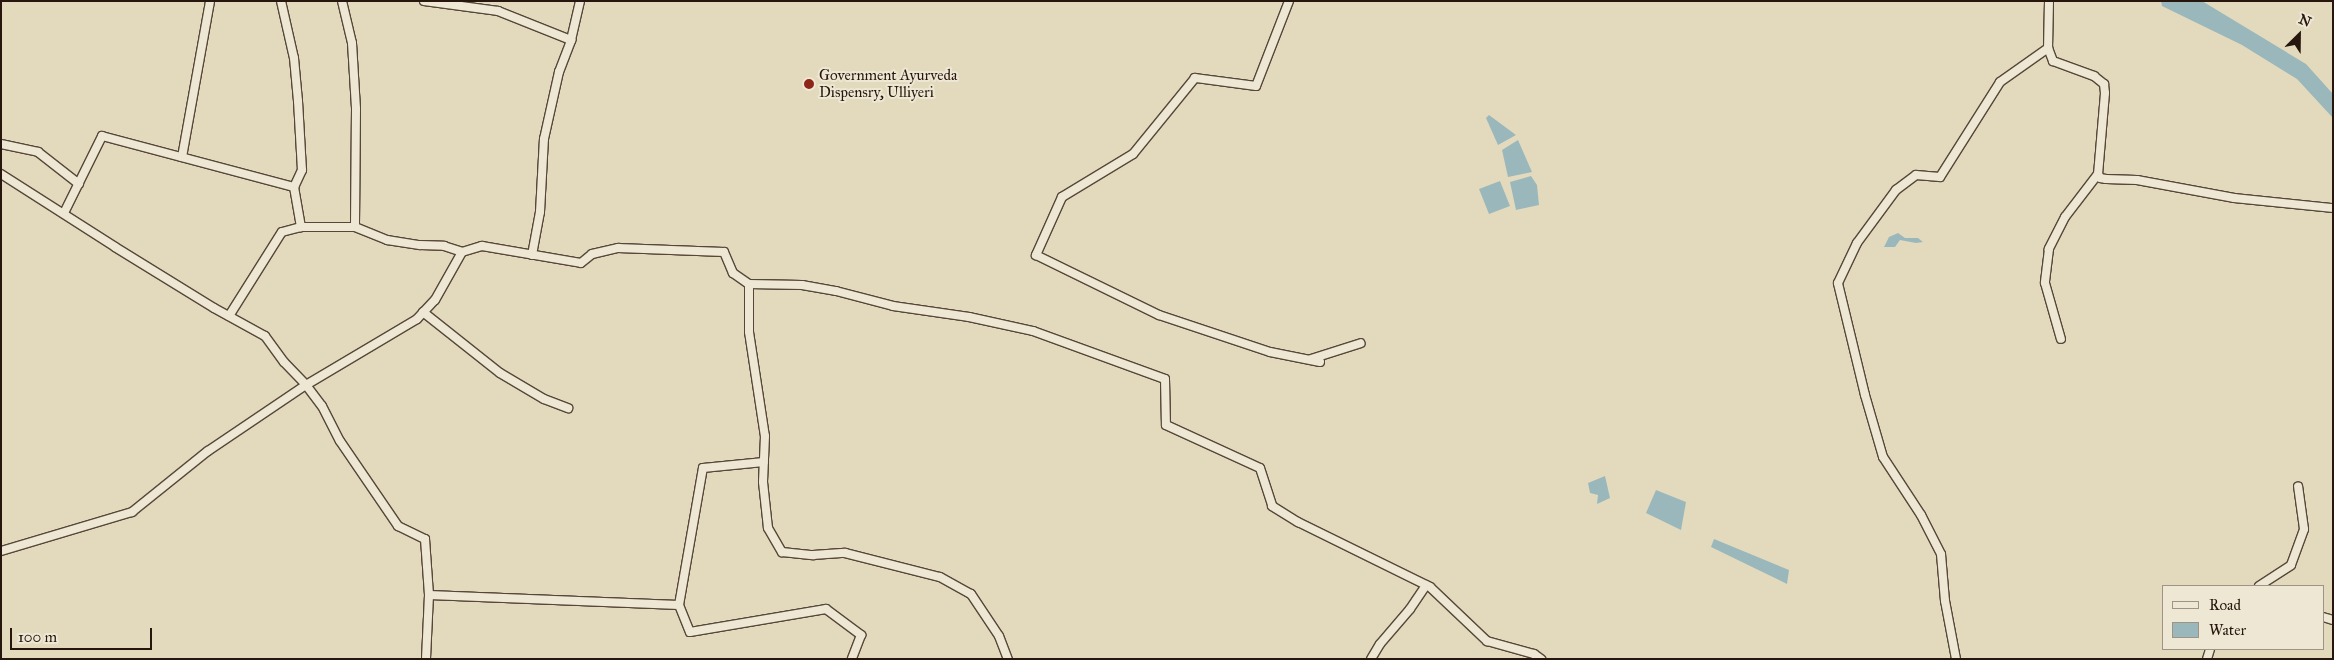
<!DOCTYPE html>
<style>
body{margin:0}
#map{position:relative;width:2334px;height:660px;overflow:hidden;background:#e3dabd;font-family:"IM FELL Great Primer",serif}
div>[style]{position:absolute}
.water>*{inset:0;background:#9ab8bc}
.roads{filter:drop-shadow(1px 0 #564739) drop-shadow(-1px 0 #564739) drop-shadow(0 1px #564739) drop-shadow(0 -1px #564739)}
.minor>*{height:8px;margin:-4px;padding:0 4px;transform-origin:4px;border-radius:4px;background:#ede7d4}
.dots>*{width:14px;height:14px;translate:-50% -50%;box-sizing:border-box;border:2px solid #ede7d4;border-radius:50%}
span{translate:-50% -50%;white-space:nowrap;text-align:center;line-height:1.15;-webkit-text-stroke:4px #ede7d4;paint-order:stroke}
.poi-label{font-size:15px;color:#27160d}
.left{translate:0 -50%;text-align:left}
.frame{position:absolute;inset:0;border:2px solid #27160d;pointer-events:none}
.legend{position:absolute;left:2162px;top:585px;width:162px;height:65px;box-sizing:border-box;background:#ede7d4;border:1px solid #9e9384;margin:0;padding:6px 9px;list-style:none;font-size:15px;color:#27160d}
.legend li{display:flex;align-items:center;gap:10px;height:25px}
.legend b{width:25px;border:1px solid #9e9384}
.north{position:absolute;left:2274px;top:10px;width:50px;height:50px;-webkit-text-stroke:4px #ede7d4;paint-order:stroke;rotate:23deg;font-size:14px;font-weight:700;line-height:20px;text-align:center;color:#27160d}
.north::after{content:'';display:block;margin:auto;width:18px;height:22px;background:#27160d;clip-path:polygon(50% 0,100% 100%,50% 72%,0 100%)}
.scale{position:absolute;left:10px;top:628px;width:142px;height:22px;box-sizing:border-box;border:2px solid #27160d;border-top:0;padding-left:6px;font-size:15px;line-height:18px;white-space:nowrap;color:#27160d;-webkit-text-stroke:4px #ede7d4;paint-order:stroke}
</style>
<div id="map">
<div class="water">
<div style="clip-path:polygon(2161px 1px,2202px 1px,2306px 64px,2333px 94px,2333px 118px,2297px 79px,2242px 45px,2162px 6px)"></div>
<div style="clip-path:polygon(1489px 115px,1516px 135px,1498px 145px,1486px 118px)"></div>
<div style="clip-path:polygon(1518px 140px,1532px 172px,1508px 177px,1502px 150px)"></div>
<div style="clip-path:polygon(1531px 176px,1537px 185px,1539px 205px,1516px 210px,1510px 182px)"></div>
<div style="clip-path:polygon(1500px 181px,1510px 206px,1489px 214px,1479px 189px)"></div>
<div style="clip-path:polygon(1898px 233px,1905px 238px,1918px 238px,1923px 242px,1916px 243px,1900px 240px,1895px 247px,1884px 247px,1889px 237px)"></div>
<div style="clip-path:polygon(1605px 476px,1610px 498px,1597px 504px,1598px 495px,1590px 493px,1588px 483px)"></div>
<div style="clip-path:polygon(1656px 490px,1686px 502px,1681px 530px,1646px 513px)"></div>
<div style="clip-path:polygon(1714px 539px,1789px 570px,1787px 584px,1711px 547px)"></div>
</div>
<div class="roads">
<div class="minor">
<div style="left:281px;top:1px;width:58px;rotate:77.2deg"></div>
<div style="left:294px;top:58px;width:43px;rotate:84.7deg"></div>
<div style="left:298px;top:101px;width:69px;rotate:86.7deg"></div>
<div style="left:302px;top:170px;width:19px;rotate:115deg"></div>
<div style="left:342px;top:1px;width:43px;rotate:76.6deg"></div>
<div style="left:352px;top:43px;width:66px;rotate:86.5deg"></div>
<div style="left:356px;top:109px;width:118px;rotate:90.5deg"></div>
<div style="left:424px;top:1px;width:75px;rotate:7.7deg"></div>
<div style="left:498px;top:11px;width:79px;rotate:21.7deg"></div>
<div style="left:1289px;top:1px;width:91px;rotate:111.2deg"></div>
<div style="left:1256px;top:86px;width:62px;rotate:-172.5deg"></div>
<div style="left:1195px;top:78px;width:98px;rotate:129.2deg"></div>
<div style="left:1133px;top:154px;width:83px;rotate:148.8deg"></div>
<div style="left:1062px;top:197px;width:64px;rotate:114.1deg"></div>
<div style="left:1036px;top:255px;width:137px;rotate:26deg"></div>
<div style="left:1159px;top:315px;width:117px;rotate:18.4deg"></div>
<div style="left:1270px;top:352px;width:51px;rotate:11.3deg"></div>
<div style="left:2049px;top:1px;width:47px;rotate:91.2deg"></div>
<div style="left:2048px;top:48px;width:14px;rotate:69deg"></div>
<div style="left:2053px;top:61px;width:44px;rotate:20.1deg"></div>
<div style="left:2094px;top:76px;width:13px;rotate:39deg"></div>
<div style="left:2104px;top:84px;width:9px;rotate:84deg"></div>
<div style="left:2105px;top:93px;width:81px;rotate:94.9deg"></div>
<div style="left:2098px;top:174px;width:54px;rotate:127.5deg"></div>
<div style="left:2065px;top:217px;width:36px;rotate:117deg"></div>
<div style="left:2049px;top:249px;width:34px;rotate:97deg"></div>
<div style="left:2045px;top:283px;width:58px;rotate:74.1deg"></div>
<div style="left:1px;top:144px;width:38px;rotate:12deg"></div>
<div style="left:38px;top:152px;width:52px;rotate:38deg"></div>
<div style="left:182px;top:157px;width:158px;rotate:-79.8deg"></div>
<div style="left:1px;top:174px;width:135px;rotate:32.6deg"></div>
<div style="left:115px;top:247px;width:116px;rotate:31.6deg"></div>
<div style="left:214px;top:308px;width:58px;rotate:28.8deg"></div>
<div style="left:265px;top:336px;width:32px;rotate:54deg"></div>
<div style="left:284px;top:362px;width:32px;rotate:46deg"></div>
<div style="left:306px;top:385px;width:26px;rotate:53deg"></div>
<div style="left:322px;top:406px;width:39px;rotate:63deg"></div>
<div style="left:340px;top:441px;width:103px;rotate:55.7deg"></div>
<div style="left:398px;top:526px;width:30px;rotate:26deg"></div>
<div style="left:425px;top:539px;width:56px;rotate:85.9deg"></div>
<div style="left:429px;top:595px;width:64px;rotate:92.7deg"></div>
<div style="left:2098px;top:174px;width:4px;rotate:63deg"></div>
<div style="left:2100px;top:178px;width:6px;rotate:9deg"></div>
<div style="left:2106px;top:179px;width:31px;rotate:2deg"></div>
<div style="left:2137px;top:180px;width:99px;rotate:10.5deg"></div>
<div style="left:2234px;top:198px;width:100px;rotate:5.8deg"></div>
<div style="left:64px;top:213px;width:86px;rotate:-63.7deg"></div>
<div style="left:102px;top:136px;width:199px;rotate:14.9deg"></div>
<div style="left:294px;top:187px;width:41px;rotate:80.1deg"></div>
<div style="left:532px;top:255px;width:44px;rotate:-79.5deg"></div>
<div style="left:540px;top:212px;width:73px;rotate:-86.9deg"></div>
<div style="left:544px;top:139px;width:69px;rotate:-77.4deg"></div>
<div style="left:559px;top:72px;width:34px;rotate:-69deg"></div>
<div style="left:571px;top:40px;width:40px;rotate:-77deg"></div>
<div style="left:749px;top:284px;width:48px;rotate:90deg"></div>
<div style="left:749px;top:332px;width:105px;rotate:81.3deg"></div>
<div style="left:765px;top:436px;width:46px;rotate:92.5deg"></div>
<div style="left:763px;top:482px;width:46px;rotate:83.8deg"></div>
<div style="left:768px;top:528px;width:28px;rotate:60deg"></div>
<div style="left:782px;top:552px;width:31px;rotate:6deg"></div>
<div style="left:813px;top:555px;width:32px;rotate:-4deg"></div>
<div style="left:845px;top:553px;width:98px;rotate:14.2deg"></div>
<div style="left:940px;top:577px;width:35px;rotate:29deg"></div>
<div style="left:971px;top:594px;width:50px;rotate:56.3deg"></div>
<div style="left:999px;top:636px;width:25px;rotate:69deg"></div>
<div style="left:423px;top:312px;width:98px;rotate:38.4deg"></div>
<div style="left:500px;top:373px;width:51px;rotate:30.6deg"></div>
<div style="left:544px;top:399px;width:26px;rotate:21deg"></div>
<div style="left:229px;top:316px;width:99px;rotate:-57.8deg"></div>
<div style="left:282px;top:232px;width:20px;rotate:-15deg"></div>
<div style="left:301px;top:227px;width:54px"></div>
<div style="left:355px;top:227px;width:35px;rotate:22deg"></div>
<div style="left:387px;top:240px;width:33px;rotate:9deg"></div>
<div style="left:420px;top:245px;width:24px;rotate:2deg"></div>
<div style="left:444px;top:246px;width:19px;rotate:18deg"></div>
<div style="left:1311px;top:359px;width:52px;rotate:-17.7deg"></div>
<div style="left:1px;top:551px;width:137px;rotate:-16.6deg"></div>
<div style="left:132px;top:512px;width:97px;rotate:-38.8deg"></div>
<div style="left:208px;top:451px;width:118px;rotate:-34deg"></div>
<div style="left:306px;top:385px;width:129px;rotate:-30.7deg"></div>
<div style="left:417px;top:319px;width:26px;rotate:-47deg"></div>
<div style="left:435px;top:300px;width:55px;rotate:-60.6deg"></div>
<div style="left:462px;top:252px;width:21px;rotate:-17deg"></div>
<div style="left:482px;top:246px;width:100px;rotate:9.7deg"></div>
<div style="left:581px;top:263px;width:14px;rotate:-39deg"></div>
<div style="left:592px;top:254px;width:27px;rotate:-13deg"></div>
<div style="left:618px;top:248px;width:106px;rotate:2.2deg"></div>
<div style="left:724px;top:252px;width:23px;rotate:67deg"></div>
<div style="left:733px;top:273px;width:19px;rotate:35deg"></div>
<div style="left:749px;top:284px;width:53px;rotate:1.1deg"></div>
<div style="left:802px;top:285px;width:35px;rotate:10deg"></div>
<div style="left:836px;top:291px;width:59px;rotate:14.7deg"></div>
<div style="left:893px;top:306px;width:77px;rotate:8.2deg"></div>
<div style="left:969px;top:317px;width:66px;rotate:12.3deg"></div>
<div style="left:1033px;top:331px;width:140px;rotate:20deg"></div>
<div style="left:1165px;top:379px;width:46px;rotate:88.8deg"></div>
<div style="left:1166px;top:425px;width:103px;rotate:24.6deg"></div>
<div style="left:1260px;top:468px;width:40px;rotate:72deg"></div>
<div style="left:1272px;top:506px;width:31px;rotate:32deg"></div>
<div style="left:1298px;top:522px;width:147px;rotate:26.2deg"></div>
<div style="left:1430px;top:587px;width:79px;rotate:43.5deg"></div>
<div style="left:1487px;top:641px;width:49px;rotate:15.5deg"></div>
<div style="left:1534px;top:654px;width:9px;rotate:36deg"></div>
<div style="left:2259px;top:586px;width:38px;rotate:-33deg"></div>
<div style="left:2291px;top:565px;width:38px;rotate:-70deg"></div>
<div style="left:2304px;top:529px;width:43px;rotate:-97.9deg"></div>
<div style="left:429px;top:595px;width:250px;rotate:2.3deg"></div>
<div style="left:679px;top:605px;width:29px;rotate:68deg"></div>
<div style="left:690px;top:632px;width:138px;rotate:-9.6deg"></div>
<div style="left:826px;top:609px;width:44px;rotate:36.6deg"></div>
<div style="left:861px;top:635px;width:26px;rotate:111deg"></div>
<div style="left:679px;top:605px;width:139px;rotate:-80.1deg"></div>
<div style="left:703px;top:468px;width:61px;rotate:-5.6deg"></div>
<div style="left:2323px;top:617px;width:10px;rotate:17deg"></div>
<div style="left:1371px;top:659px;width:17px;rotate:-59deg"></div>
<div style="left:1380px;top:644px;width:46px;rotate:-49.4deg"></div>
<div style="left:1410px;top:609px;width:29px;rotate:-56deg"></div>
<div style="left:1956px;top:659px;width:59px;rotate:-100.7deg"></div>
<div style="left:1945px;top:601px;width:47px;rotate:-94.9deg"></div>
<div style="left:1941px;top:554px;width:44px;rotate:-117.1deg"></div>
<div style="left:1921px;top:515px;width:69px;rotate:-123.2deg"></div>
<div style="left:1883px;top:457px;width:65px;rotate:-106.2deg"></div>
<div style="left:1865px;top:395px;width:115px;rotate:-103.6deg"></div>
<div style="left:1838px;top:283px;width:44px;rotate:-64.6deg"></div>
<div style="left:1857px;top:243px;width:66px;rotate:-53.7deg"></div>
<div style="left:1896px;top:190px;width:25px;rotate:-37deg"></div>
<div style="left:1916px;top:175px;width:24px;rotate:5deg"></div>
<div style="left:1940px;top:177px;width:112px;rotate:-57.7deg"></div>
<div style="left:2000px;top:82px;width:59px;rotate:-35.3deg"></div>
<div style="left:2207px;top:659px;width:10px;rotate:-73deg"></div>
</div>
</div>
<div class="dots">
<div style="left:809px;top:84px;background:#8f2418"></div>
</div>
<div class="poi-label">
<span class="left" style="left:819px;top:84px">Government Ayurveda<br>Dispensry, Ulliyeri</span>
</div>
<div class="frame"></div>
<ul class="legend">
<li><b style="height:6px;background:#ede7d4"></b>Road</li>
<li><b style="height:14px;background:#9ab8bc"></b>Water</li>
</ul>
<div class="north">N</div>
<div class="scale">100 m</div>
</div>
